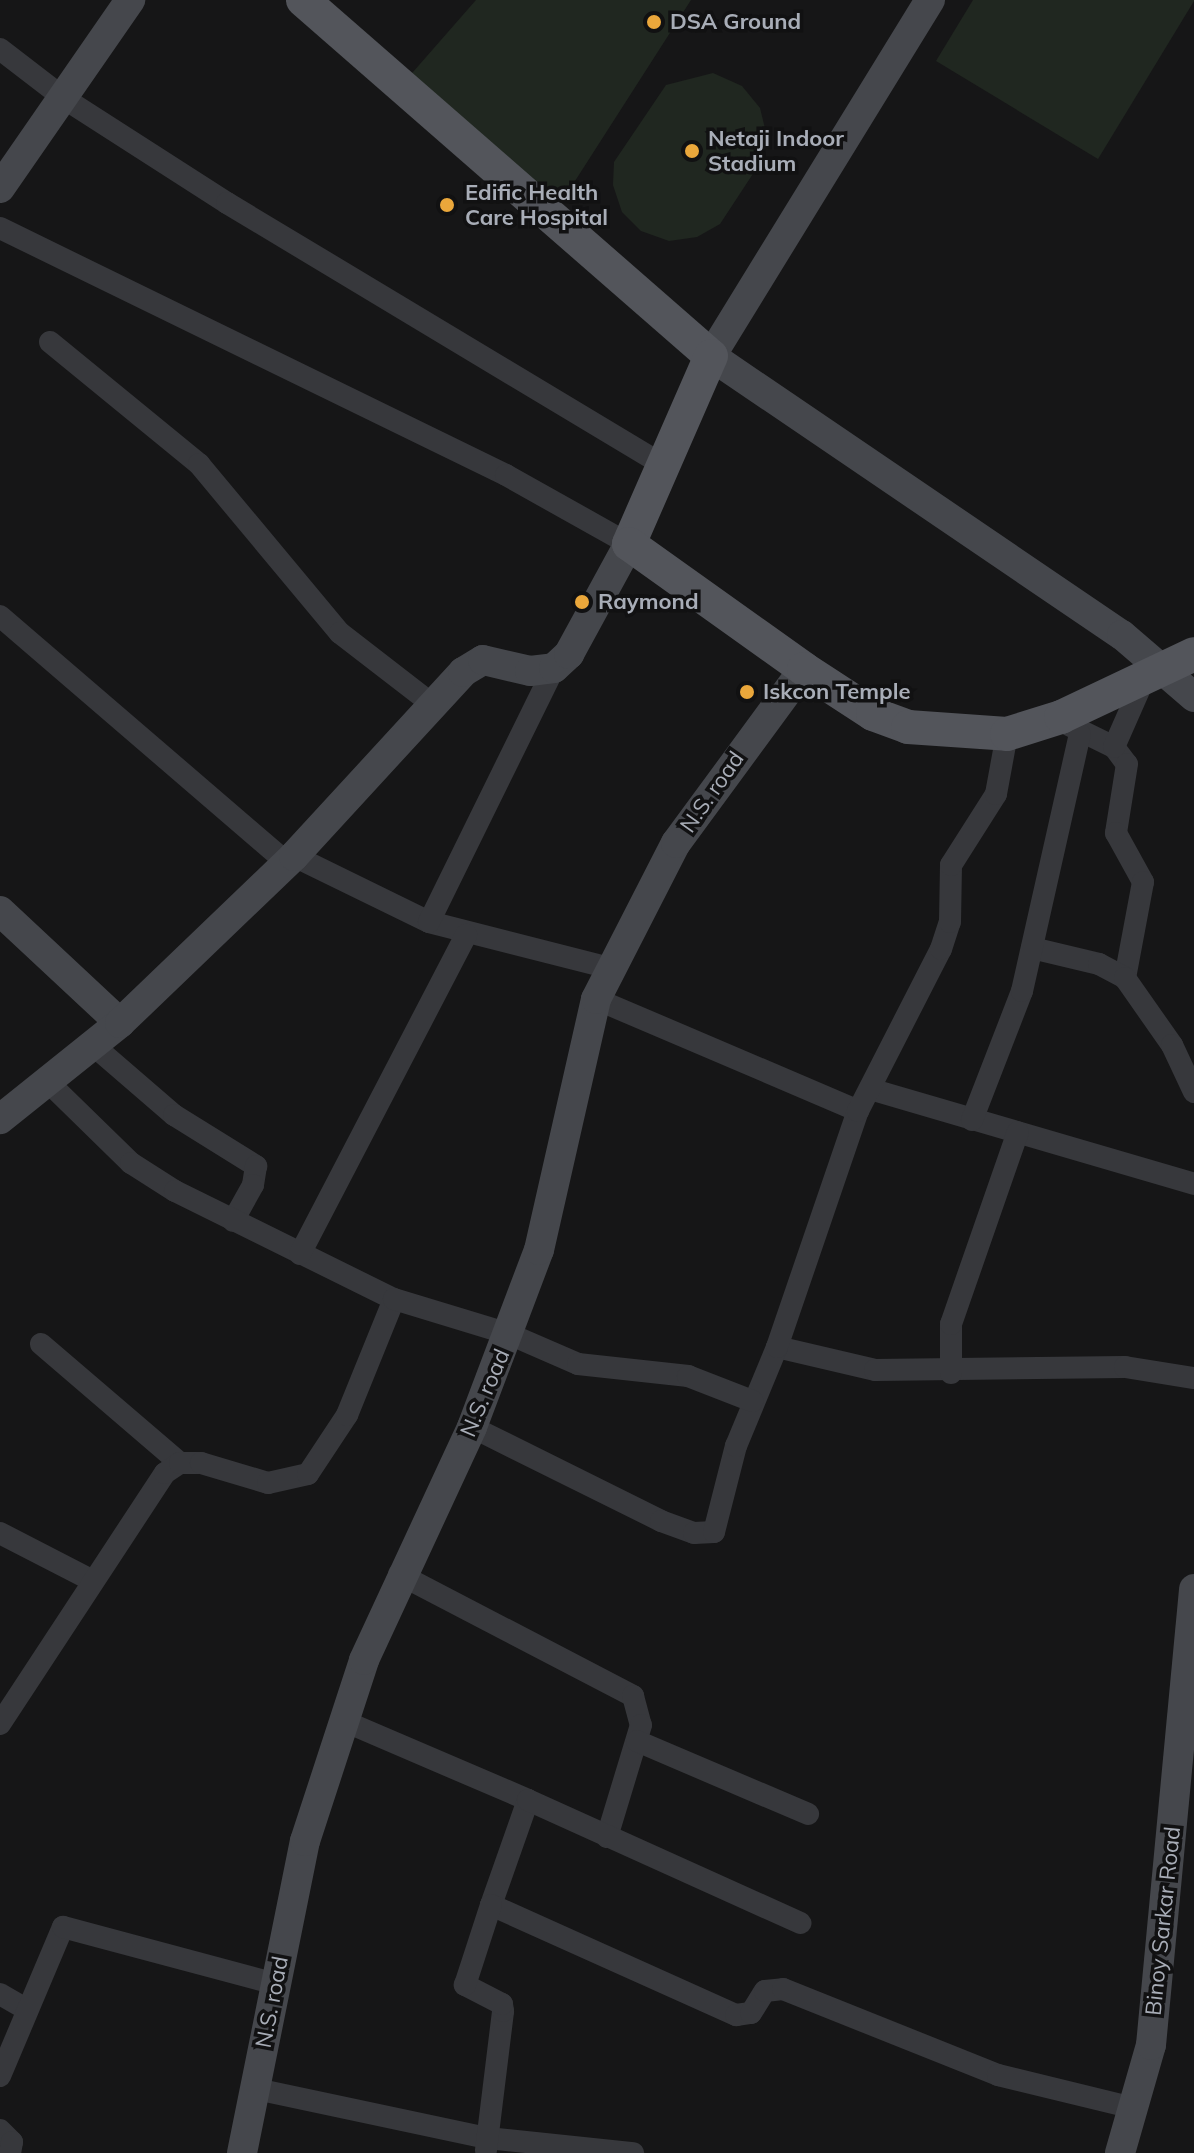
<!DOCTYPE html>
<style>
body{margin:0}
#map{position:relative;width:1194px;height:2153px;overflow:hidden;background:#161617;font-family:Mulish,sans-serif}
div>[style]{position:absolute}
.green>*{inset:0;background:#202720}
.street>*{height:22px;margin:-11px;padding:0 11px;transform-origin:11px;border-radius:11px;background:#37383c}
.secondary>*{height:30px;margin:-15px;padding:0 15px;transform-origin:15px;border-radius:15px;background:#45474c}
.primary>*{height:34px;margin:-17px;padding:0 17px;transform-origin:17px;border-radius:17px;background:#53555b}
.dots>*{width:22px;height:22px;translate:-50% -50%;box-sizing:border-box;border:4px solid #111112;border-radius:50%}
span{translate:-50% -50%;white-space:nowrap;text-align:center;line-height:1.15;-webkit-text-stroke:7px #111112;paint-order:stroke}
.poi-label{font-size:22px;color:#a8adb7;font-weight:700}
.left{translate:0 -50%;text-align:left}
.street-label{font-size:22px;color:#a8adb7}
</style>
<div id="map">
<div class="green">
<div style="clip-path:polygon(476px 0,691px 0,550px 220px,399px 88px)"></div>
<div style="clip-path:polygon(973px 0,1194px 0,1194px 1px,1098px 159px,936px 61px)"></div>
<div style="clip-path:polygon(713px 73px,742px 86px,760px 108px,767px 137px,762px 160px,720px 224px,697px 237px,669px 241px,641px 231px,622px 212px,613px 185px,614px 162px,666px 85px)"></div>
</div>
<div class="street">
<div style="left:0;top:49px;width:82px;rotate:37.6deg"></div>
<div style="left:65px;top:99px;width:193px;rotate:32.7deg"></div>
<div style="left:227px;top:203px;width:509px;rotate:31deg"></div>
<div style="left:0;top:228px;width:563px;rotate:26.02deg"></div>
<div style="left:506px;top:475px;width:141px;rotate:29.3deg"></div>
<div style="left:50px;top:342px;width:193px;rotate:39.3deg"></div>
<div style="left:199px;top:464px;width:220px;rotate:50.2deg"></div>
<div style="left:340px;top:633px;width:118px;rotate:37.7deg"></div>
<div style="left:0;top:616px;width:379px;rotate:40.7deg"></div>
<div style="left:1069px;top:725px;width:50px;rotate:26.1deg"></div>
<div style="left:1114px;top:747px;width:21px;rotate:53deg"></div>
<div style="left:1127px;top:764px;width:70px;rotate:99.1deg"></div>
<div style="left:1116px;top:833px;width:56px;rotate:61.1deg"></div>
<div style="left:1143px;top:882px;width:98px;rotate:100.6deg"></div>
<div style="left:1114px;top:747px;width:74px;rotate:-66.2deg"></div>
<div style="left:294px;top:856px;width:150px;rotate:26.1deg"></div>
<div style="left:429px;top:922px;width:187px;rotate:14.3deg"></div>
<div style="left:429px;top:922px;width:283px;rotate:-63.8deg"></div>
<div style="left:1032px;top:948px;width:69px;rotate:13.4deg"></div>
<div style="left:1099px;top:964px;width:30px;rotate:28deg"></div>
<div style="left:1125px;top:978px;width:82px;rotate:55deg"></div>
<div style="left:1172px;top:1045px;width:52px;rotate:64.9deg"></div>
<div style="left:596px;top:999px;width:285px;rotate:23.1deg"></div>
<div style="left:94px;top:1046px;width:106px;rotate:40.8deg"></div>
<div style="left:174px;top:1115px;width:97px;rotate:31.9deg"></div>
<div style="left:256px;top:1166px;width:19px;rotate:99deg"></div>
<div style="left:253px;top:1185px;width:41px;rotate:119.1deg"></div>
<div style="left:49px;top:1083px;width:115px;rotate:44.3deg"></div>
<div style="left:131px;top:1163px;width:52px;rotate:32.5deg"></div>
<div style="left:175px;top:1191px;width:244px;rotate:26.3deg"></div>
<div style="left:870px;top:1089px;width:338px;rotate:16.3deg"></div>
<div style="left:972px;top:1120px;width:138px;rotate:-68.8deg"></div>
<div style="left:1022px;top:991px;width:263px;rotate:-77.3deg"></div>
<div style="left:300px;top:1254px;width:360px;rotate:-62.5deg"></div>
<div style="left:41px;top:1344px;width:183px;rotate:40.6deg"></div>
<div style="left:777px;top:1347px;width:101px;rotate:13.2deg"></div>
<div style="left:875px;top:1370px;width:250px;rotate:-0.7deg"></div>
<div style="left:1125px;top:1367px;width:70px;rotate:9.1deg"></div>
<div style="left:951px;top:1373px;width:49px;rotate:-90deg"></div>
<div style="left:951px;top:1324px;width:203px;rotate:-70.8deg"></div>
<div style="left:472px;top:1427px;width:211px;rotate:26.4deg"></div>
<div style="left:661px;top:1521px;width:35px;rotate:20deg"></div>
<div style="left:694px;top:1533px;width:20px;rotate:-3deg"></div>
<div style="left:714px;top:1532px;width:89px;rotate:-75.7deg"></div>
<div style="left:736px;top:1446px;width:107px;rotate:-67.5deg"></div>
<div style="left:777px;top:1347px;width:250px;rotate:-71.1deg"></div>
<div style="left:858px;top:1111px;width:182px;rotate:-62.9deg"></div>
<div style="left:941px;top:949px;width:28px;rotate:-72deg"></div>
<div style="left:950px;top:922px;width:57px;rotate:-89deg"></div>
<div style="left:951px;top:865px;width:84px;rotate:-57.6deg"></div>
<div style="left:996px;top:794px;width:61px;rotate:-79.6deg"></div>
<div style="left:0;top:1533px;width:102px;rotate:27.3deg"></div>
<div style="left:399px;top:1574px;width:264px;rotate:27.5deg"></div>
<div style="left:633px;top:1696px;width:30px;rotate:75deg"></div>
<div style="left:641px;top:1725px;width:117px;rotate:106.9deg"></div>
<div style="left:344px;top:1721px;width:200px;rotate:23.2deg"></div>
<div style="left:528px;top:1800px;width:111px;rotate:109.4deg"></div>
<div style="left:491px;top:1905px;width:269px;rotate:24.2deg"></div>
<div style="left:736px;top:2015px;width:15px;rotate:-8deg"></div>
<div style="left:751px;top:2013px;width:26px;rotate:-58deg"></div>
<div style="left:765px;top:1991px;width:18px;rotate:-6deg"></div>
<div style="left:783px;top:1989px;width:232px;rotate:21.8deg"></div>
<div style="left:998px;top:2075px;width:139px;rotate:13.7deg"></div>
<div style="left:0;top:1724px;width:300px;rotate:-56.7deg"></div>
<div style="left:165px;top:1473px;width:18px;rotate:-34deg"></div>
<div style="left:180px;top:1463px;width:21px"></div>
<div style="left:201px;top:1463px;width:70px;rotate:16.6deg"></div>
<div style="left:268px;top:1483px;width:41px;rotate:-12.7deg"></div>
<div style="left:308px;top:1474px;width:71px;rotate:-56.5deg"></div>
<div style="left:347px;top:1415px;width:125px;rotate:-67.9deg"></div>
<div style="left:394px;top:1299px;width:120px;rotate:16.9deg"></div>
<div style="left:509px;top:1334px;width:75px;rotate:23.5deg"></div>
<div style="left:578px;top:1364px;width:111px;rotate:6.2deg"></div>
<div style="left:688px;top:1376px;width:69px;rotate:21.3deg"></div>
<div style="left:637px;top:1741px;width:186px;rotate:23.1deg"></div>
<div style="left:528px;top:1800px;width:299px;rotate:24.3deg"></div>
<div style="left:0;top:1994px;width:30px;rotate:30deg"></div>
<div style="left:0;top:2076px;width:162px;rotate:-67.1deg"></div>
<div style="left:63px;top:1927px;width:220px;rotate:15deg"></div>
<div style="left:256px;top:2089px;width:236px;rotate:12deg"></div>
<div style="left:487px;top:2138px;width:147px;rotate:5.9deg"></div>
<div style="left:0;top:2130px;width:17px;rotate:45deg"></div>
<div style="left:12px;top:2142px;width:11px;rotate:100deg"></div>
<div style="left:486px;top:2150px;width:140px;rotate:-83deg"></div>
<div style="left:503px;top:2011px;width:7px;rotate:-98deg"></div>
<div style="left:502px;top:2004px;width:42px;rotate:-152.8deg"></div>
<div style="left:465px;top:1985px;width:84px;rotate:-72deg"></div>
</div>
<div class="secondary">
<div style="left:930px;top:0;width:418px;rotate:121.6deg"></div>
<div style="left:711px;top:356px;width:497px;rotate:34.2deg"></div>
<div style="left:1122px;top:635px;width:95px;rotate:40.7deg"></div>
<div style="left:0;top:188px;width:229px;rotate:-55.3deg"></div>
<div style="left:0;top:911px;width:164px;rotate:43deg"></div>
<div style="left:120px;top:1023px;width:154px;rotate:141.3deg"></div>
<div style="left:120px;top:1023px;width:241px;rotate:-43.8deg"></div>
<div style="left:294px;top:856px;width:250px;rotate:-47.4deg"></div>
<div style="left:463px;top:672px;width:23px;rotate:-31deg"></div>
<div style="left:483px;top:660px;width:48px;rotate:13.2deg"></div>
<div style="left:530px;top:671px;width:24px;rotate:-7deg"></div>
<div style="left:554px;top:668px;width:21px;rotate:-43deg"></div>
<div style="left:569px;top:654px;width:125px;rotate:-61.4deg"></div>
<div style="left:242px;top:2153px;width:318px;rotate:-78.6deg"></div>
<div style="left:305px;top:1841px;width:190px;rotate:-71.9deg"></div>
<div style="left:364px;top:1660px;width:257px;rotate:-65.1deg"></div>
<div style="left:472px;top:1427px;width:189px;rotate:-69.3deg"></div>
<div style="left:539px;top:1250px;width:257px;rotate:-77.2deg"></div>
<div style="left:596px;top:999px;width:175px;rotate:-62.9deg"></div>
<div style="left:676px;top:843px;width:216px;rotate:-53.7deg"></div>
<div style="left:1120px;top:2153px;width:112px;rotate:-74deg"></div>
<div style="left:1151px;top:2045px;width:458px;rotate:-84.6deg"></div>
</div>
<div class="primary">
<div style="left:303px;top:0;width:541px;rotate:41.11deg"></div>
<div style="left:711px;top:356px;width:205px;rotate:113.6deg"></div>
<div style="left:629px;top:544px;width:215px;rotate:35.5deg"></div>
<div style="left:804px;top:669px;width:82px;rotate:33.1deg"></div>
<div style="left:873px;top:714px;width:37px;rotate:20deg"></div>
<div style="left:908px;top:727px;width:99px;rotate:4deg"></div>
<div style="left:1007px;top:734px;width:57px;rotate:-17.5deg"></div>
<div style="left:1061px;top:717px;width:147px;rotate:-25.3deg"></div>
</div>
<div class="dots">
<div style="left:654px;top:22px;background:#eaa73b"></div>
<div style="left:692px;top:151px;background:#eaa73b"></div>
<div style="left:447px;top:205px;background:#eaa73b"></div>
<div style="left:582px;top:602px;background:#eaa73b"></div>
<div style="left:747px;top:692px;background:#eaa73b"></div>
</div>
<div class="poi-label">
<span class="left" style="left:670px;top:22px">DSA Ground</span>
<span class="left" style="left:708px;top:151px">Netaji Indoor<br>Stadium</span>
<span class="left" style="left:465px;top:205px">Edific Health<br>Care Hospital</span>
<span class="left" style="left:598px;top:602px">Raymond</span>
<span class="left" style="left:763px;top:692px">Iskcon Temple</span>
</div>
<div class="street-label">
<span style="left:712px;top:792px;rotate:-55deg">N.S. road</span>
<span style="left:485px;top:1393px;rotate:-67deg">N.S. road</span>
<span style="left:1163px;top:1921px;rotate:-84deg">Binoy Sarkar Road</span>
<span style="left:272px;top:2002px;rotate:-79deg">N.S. road</span>
</div>
</div>
